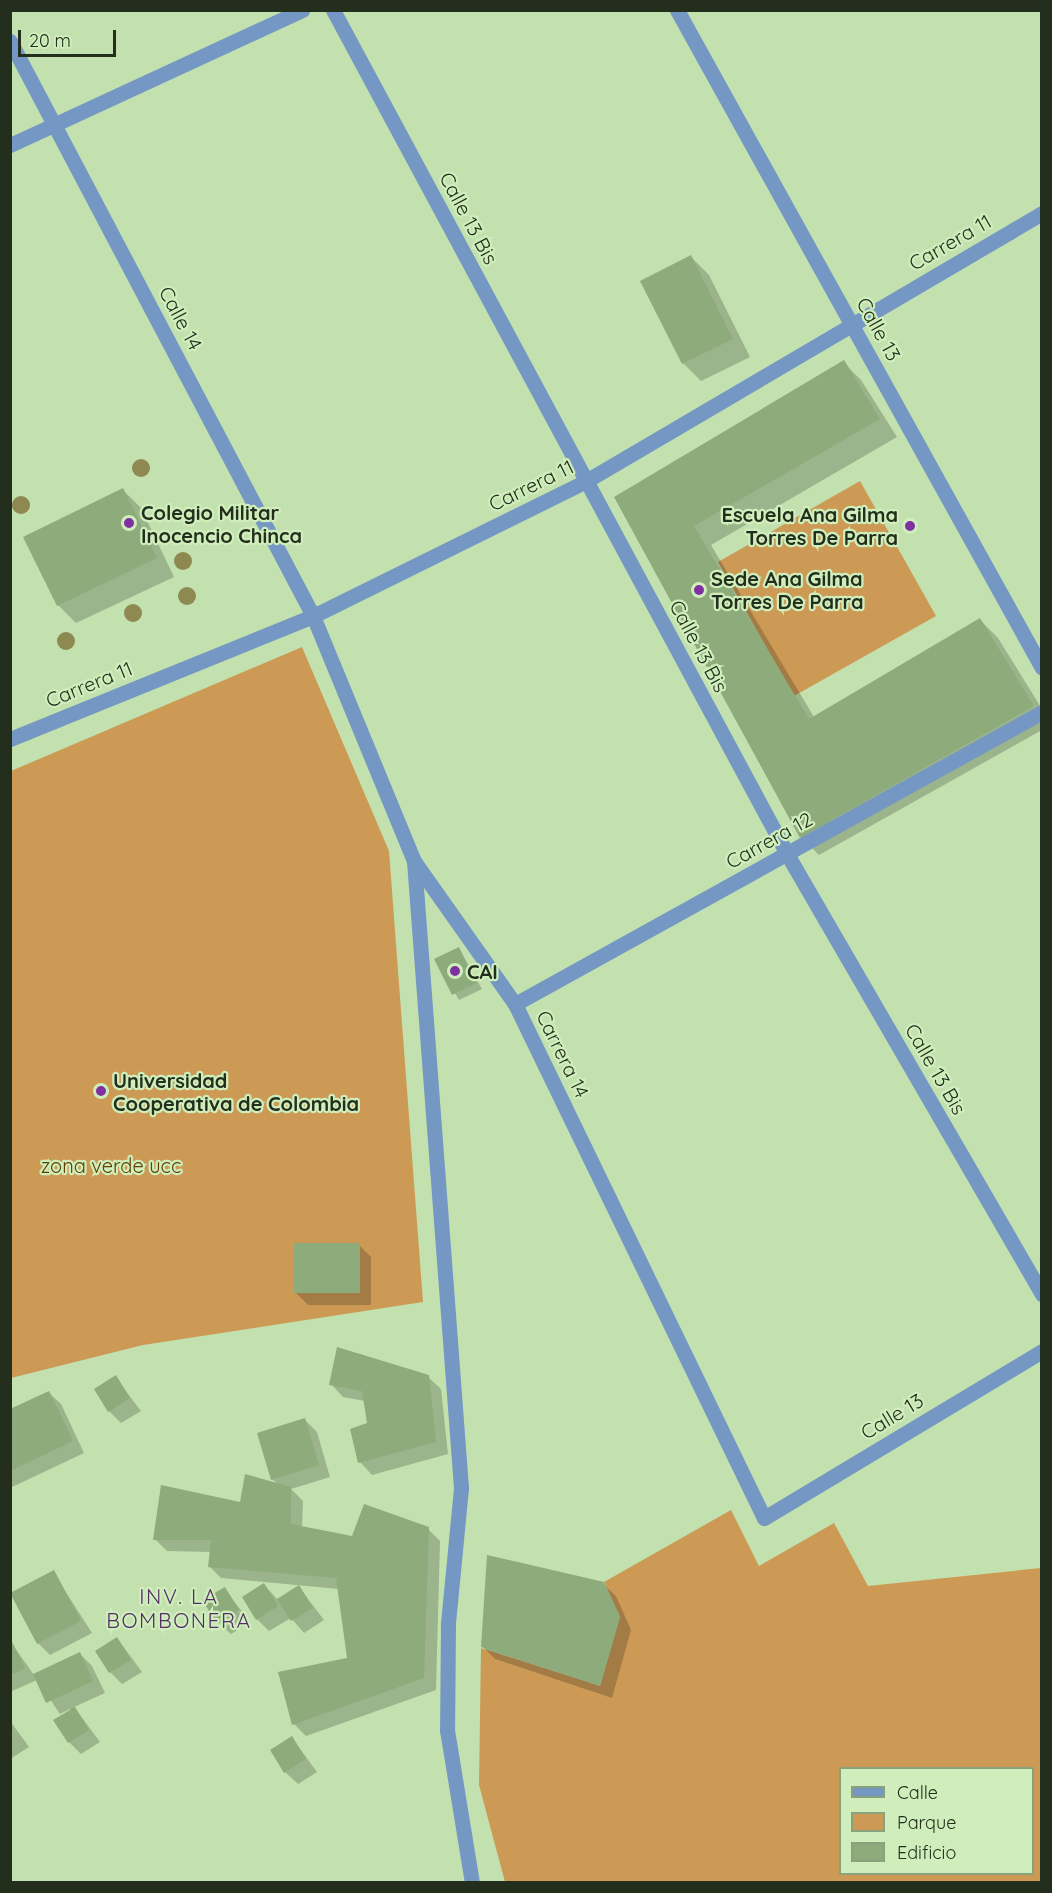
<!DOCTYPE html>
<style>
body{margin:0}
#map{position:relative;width:1052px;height:1893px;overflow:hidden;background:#c2e1af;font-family:Quicksand,sans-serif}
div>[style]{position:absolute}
.green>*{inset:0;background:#cc9a55}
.shadow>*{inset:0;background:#0003}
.building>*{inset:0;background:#8eab7b}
.minor>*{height:15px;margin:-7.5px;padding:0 7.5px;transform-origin:7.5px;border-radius:7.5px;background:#7498c3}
.tertiary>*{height:15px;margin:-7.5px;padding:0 7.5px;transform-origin:7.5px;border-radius:7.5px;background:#7498c3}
.trees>*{width:18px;height:18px;margin:-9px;border-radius:50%;background:#8e8851}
.dots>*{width:16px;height:16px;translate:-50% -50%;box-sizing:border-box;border:3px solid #cfeebc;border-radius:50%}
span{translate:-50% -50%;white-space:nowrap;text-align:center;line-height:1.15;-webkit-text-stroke:4.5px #cfeebc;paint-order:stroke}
.street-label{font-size:20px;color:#232f1c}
.poi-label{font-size:20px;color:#232f1c;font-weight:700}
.left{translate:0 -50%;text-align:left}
.right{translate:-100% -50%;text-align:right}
.park-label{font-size:20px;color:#634004}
.neighbourhood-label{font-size:21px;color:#542f66;letter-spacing:1.5px}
.frame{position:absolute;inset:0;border:12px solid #232f1c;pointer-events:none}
.legend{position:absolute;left:839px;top:1767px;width:195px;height:108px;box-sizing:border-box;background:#cfeebc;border:2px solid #8aa27c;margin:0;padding:8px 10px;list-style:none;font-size:18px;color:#232f1c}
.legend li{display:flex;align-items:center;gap:12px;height:30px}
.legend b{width:30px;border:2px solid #8aa27c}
.scale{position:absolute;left:18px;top:30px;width:98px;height:27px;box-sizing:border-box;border:3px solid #232f1c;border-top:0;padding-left:8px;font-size:18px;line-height:21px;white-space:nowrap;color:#232f1c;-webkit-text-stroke:4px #cfeebc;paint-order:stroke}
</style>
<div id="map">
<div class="green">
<div style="clip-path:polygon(860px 481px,936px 616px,794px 696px,718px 562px)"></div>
<div style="clip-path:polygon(302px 647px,389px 851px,423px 1302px,143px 1345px,11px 1378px,11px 771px)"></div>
<div style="clip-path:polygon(evenodd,731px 1510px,759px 1566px,834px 1523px,868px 1586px,1041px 1568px,1041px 1882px,505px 1882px,479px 1785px,481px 1648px,600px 1686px,620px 1617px,604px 1582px,731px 1510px,840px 1768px,1032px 1768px,1032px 1874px,840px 1874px,840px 1768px)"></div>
</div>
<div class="shadow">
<div style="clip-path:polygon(691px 257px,709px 275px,750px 357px,701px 381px,683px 363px)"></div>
<div style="clip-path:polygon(843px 362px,861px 380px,897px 437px,711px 545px,814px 717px,980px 620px,998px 638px,1042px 709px,1042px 730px,819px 855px,801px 837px,616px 498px)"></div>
<div style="clip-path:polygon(123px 490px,141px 508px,174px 577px,76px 623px,58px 605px)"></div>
<div style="clip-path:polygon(458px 948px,482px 989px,459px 1000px,436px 959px)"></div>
<div style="clip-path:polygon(359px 1245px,371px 1257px,371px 1305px,308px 1305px,296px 1293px)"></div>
<div style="clip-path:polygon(115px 1377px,141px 1411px,121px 1423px,109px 1411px)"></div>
<div style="clip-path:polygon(428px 1377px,441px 1389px,448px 1454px,372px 1475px,360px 1462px,369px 1424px,365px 1401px,343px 1397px,331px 1384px)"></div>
<div style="clip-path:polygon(48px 1392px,61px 1404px,84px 1453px,10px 1488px,10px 1410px)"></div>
<div style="clip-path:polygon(305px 1420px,317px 1432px,330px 1477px,291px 1489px,303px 1501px,302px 1528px,353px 1538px,428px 1529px,440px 1541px,436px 1690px,306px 1736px,294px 1724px,349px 1659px,339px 1589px,221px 1578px,209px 1566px,211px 1552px,167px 1551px,155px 1539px,279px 1485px,272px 1479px)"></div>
<div style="clip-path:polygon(53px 1572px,92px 1633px,50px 1655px,38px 1643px)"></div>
<div style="clip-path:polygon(603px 1584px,616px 1596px,631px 1630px,612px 1698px,495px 1659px,483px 1647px)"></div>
<div style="clip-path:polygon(264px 1585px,278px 1600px,299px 1587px,324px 1620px,304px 1633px,291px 1618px,269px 1631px,257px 1619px)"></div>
<div style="clip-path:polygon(224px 1588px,250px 1622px,231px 1634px,218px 1622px)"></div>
<div style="clip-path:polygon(117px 1638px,142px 1672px,122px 1684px,110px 1672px)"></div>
<div style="clip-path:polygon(10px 1641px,34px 1675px,80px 1654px,92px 1666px,105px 1693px,74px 1707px,100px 1742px,81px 1754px,69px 1742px,70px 1709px,60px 1714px,37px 1680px,10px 1692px)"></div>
<div style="clip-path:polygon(10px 1721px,29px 1747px,10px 1759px)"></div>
<div style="clip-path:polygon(292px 1738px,317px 1772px,298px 1784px,285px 1772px)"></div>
</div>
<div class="building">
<div style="clip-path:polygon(691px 255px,733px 339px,682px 364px,640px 281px)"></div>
<div style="clip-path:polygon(844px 360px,880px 419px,694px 526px,809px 719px,980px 618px,1034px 706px,800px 838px,614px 497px)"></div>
<div style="clip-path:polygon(123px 488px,157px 558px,57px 606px,23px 537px)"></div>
<div style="clip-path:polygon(459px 947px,477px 983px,452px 995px,434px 959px)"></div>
<div style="clip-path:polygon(294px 1243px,360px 1243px,360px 1293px,294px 1293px)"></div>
<div style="clip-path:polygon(337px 1347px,429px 1375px,436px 1442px,358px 1463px,350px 1429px,367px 1423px,362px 1391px,329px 1385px)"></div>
<div style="clip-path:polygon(116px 1375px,130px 1398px,108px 1412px,94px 1389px)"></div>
<div style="clip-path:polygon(49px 1391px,73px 1441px,10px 1471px,10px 1409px)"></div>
<div style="clip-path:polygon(305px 1418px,319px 1465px,271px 1480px,257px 1433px)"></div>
<div style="clip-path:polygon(245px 1474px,291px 1487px,291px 1524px,352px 1536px,364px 1504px,429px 1527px,424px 1678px,292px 1725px,278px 1672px,347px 1658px,336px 1578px,208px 1567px,211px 1540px,153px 1540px,161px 1485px,240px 1502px)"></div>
<div style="clip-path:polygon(487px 1555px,604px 1582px,620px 1617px,600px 1686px,481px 1647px)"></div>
<div style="clip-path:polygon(54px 1570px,81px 1621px,37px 1644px,10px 1593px)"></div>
<div style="clip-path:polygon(264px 1583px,278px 1606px,256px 1620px,242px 1597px)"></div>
<div style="clip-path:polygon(299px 1585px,313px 1608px,291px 1621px,277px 1599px)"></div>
<div style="clip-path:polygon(225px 1587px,239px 1610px,217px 1623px,202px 1600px)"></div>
<div style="clip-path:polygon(117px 1637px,131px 1660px,109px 1673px,95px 1651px)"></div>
<div style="clip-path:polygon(10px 1638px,25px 1668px,10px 1675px)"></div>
<div style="clip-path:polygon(80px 1652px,93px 1681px,46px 1703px,33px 1674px)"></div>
<div style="clip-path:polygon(75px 1707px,89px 1730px,68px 1743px,53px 1720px)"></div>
<div style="clip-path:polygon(292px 1736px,306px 1759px,284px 1773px,270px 1750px)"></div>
</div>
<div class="minor">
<div style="left:333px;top:10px;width:958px;rotate:61.72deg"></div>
<div style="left:787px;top:854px;width:509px;rotate:59.91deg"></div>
<div style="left:677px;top:10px;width:752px;rotate:60.98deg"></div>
<div style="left:10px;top:145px;width:322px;rotate:-24.8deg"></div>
<div style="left:10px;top:739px;width:327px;rotate:-22.1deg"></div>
<div style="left:313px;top:616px;width:305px;rotate:-26.3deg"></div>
<div style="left:586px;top:481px;width:529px;rotate:-30.44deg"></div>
<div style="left:414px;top:861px;width:175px;rotate:54.8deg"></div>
<div style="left:515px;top:1004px;width:571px;rotate:64.15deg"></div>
<div style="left:764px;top:1518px;width:324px;rotate:-31deg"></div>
<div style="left:515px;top:1004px;width:602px;rotate:-28.99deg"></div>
</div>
<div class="tertiary">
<div style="left:10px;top:41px;width:650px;rotate:62.21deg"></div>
<div style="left:313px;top:616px;width:265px;rotate:67.6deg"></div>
<div style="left:414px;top:861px;width:629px;rotate:85.71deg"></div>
<div style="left:461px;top:1488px;width:137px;rotate:95.5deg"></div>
<div style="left:448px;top:1624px;width:106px;rotate:90.5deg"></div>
<div style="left:447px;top:1730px;width:154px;rotate:80.7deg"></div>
</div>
<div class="trees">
<div style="left:141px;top:468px"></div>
<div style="left:21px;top:505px"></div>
<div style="left:183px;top:561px"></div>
<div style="left:187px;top:596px"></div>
<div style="left:133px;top:613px"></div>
<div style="left:66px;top:641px"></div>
</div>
<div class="dots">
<div style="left:129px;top:523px;background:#7f31a2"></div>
<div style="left:910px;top:526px;background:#7f31a2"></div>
<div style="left:699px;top:590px;background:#7f31a2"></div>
<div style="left:455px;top:971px;background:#7f31a2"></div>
<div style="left:101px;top:1091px;background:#7f31a2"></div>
</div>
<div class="street-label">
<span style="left:469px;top:218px;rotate:62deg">Calle 13 Bis</span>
<span style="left:950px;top:242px;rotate:-30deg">Carrera 11</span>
<span style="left:181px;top:318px;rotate:62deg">Calle 14</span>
<span style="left:879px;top:329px;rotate:61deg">Calle 13</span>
<span style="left:531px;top:485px;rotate:-26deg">Carrera 11</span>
<span style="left:699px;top:646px;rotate:62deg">Calle 13 Bis</span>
<span style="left:89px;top:684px;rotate:-22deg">Carrera 11</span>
<span style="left:769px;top:840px;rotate:-29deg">Carrera 12</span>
<span style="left:563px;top:1054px;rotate:64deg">Carrera 14</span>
<span style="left:936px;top:1069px;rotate:60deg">Calle 13 Bis</span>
<span style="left:892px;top:1416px;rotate:-31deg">Calle 13</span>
</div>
<div class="poi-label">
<span class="left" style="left:141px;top:524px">Colegio Militar<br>Inocencio Chinca</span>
<span class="right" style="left:898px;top:526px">Escuela Ana Gilma<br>Torres De Parra</span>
<span class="left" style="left:711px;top:590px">Sede Ana Gilma<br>Torres De Parra</span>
<span class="left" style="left:467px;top:971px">CAI</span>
<span class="left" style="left:113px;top:1092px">Universidad<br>Cooperativa de Colombia</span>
</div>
<div class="park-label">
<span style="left:111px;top:1165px">zona verde ucc</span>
</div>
<div class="neighbourhood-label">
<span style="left:179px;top:1608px">INV. LA<br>BOMBONERA</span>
</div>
<div class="frame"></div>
<ul class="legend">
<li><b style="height:8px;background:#7498c3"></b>Calle</li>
<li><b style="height:16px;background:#cc9a55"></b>Parque</li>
<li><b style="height:16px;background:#8eab7b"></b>Edificio</li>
</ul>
<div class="scale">20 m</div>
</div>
